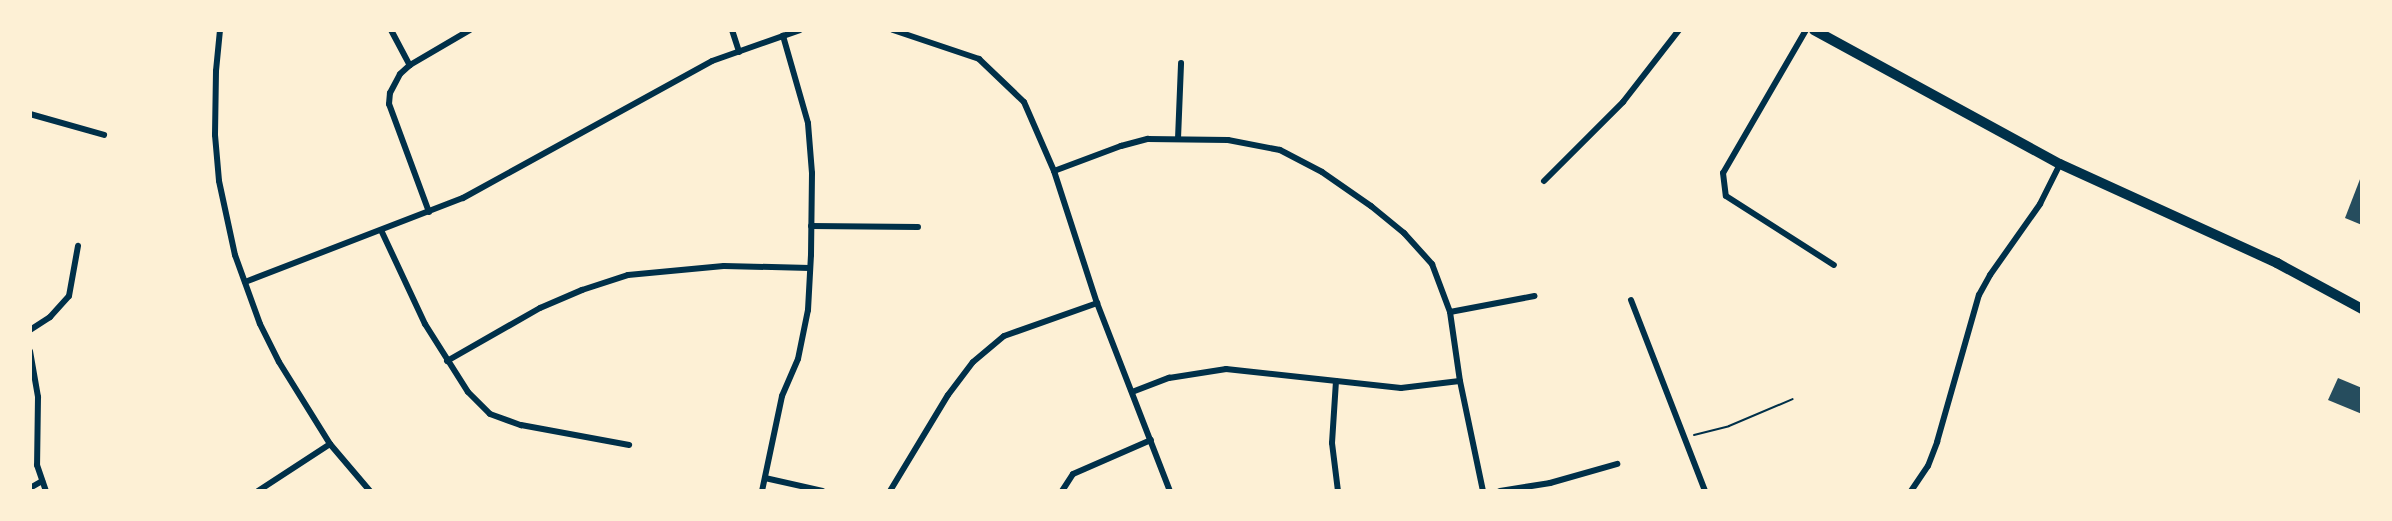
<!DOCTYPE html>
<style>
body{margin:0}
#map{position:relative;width:2392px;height:521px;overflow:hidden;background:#fdf0d5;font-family:"Roboto Condensed",sans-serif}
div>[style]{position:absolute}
.building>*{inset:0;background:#264d5e}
.path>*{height:2px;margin:-1px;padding:0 1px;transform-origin:1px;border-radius:1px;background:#003049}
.minor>*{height:6px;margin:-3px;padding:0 3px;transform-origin:3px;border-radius:3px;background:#003049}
.secondary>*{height:10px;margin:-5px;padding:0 5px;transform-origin:5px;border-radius:5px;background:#003049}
span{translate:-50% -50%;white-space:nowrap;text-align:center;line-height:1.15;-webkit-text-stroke:4.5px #fdf0d5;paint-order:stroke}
.frame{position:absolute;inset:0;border:32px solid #fdf0d5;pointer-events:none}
</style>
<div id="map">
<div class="building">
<div style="clip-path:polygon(2362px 174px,2362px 225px,2345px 218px)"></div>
<div style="clip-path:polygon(2338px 378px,2362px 388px,2362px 414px,2328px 400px)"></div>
</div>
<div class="path">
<div style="left:1694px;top:435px;width:36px;rotate:-14deg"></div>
<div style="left:1729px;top:426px;width:69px;rotate:-22.9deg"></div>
</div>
<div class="minor">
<div style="left:220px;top:30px;width:41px;rotate:95.6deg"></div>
<div style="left:216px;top:71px;width:64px;rotate:90.9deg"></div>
<div style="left:215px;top:135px;width:46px;rotate:85deg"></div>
<div style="left:219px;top:181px;width:76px;rotate:77.8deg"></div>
<div style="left:235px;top:255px;width:73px;rotate:70.1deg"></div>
<div style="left:260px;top:324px;width:42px;rotate:63.4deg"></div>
<div style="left:279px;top:362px;width:97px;rotate:58.1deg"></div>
<div style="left:330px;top:444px;width:62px;rotate:49.6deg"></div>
<div style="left:391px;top:30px;width:40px;rotate:62deg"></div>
<div style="left:732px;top:30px;width:23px;rotate:72deg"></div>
<div style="left:893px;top:30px;width:91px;rotate:18.6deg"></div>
<div style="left:979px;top:59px;width:62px;rotate:43.7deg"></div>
<div style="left:1024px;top:102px;width:75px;rotate:66.5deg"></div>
<div style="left:1054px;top:171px;width:139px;rotate:72deg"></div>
<div style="left:1097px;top:303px;width:202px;rotate:68.8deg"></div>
<div style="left:1806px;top:30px;width:165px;rotate:120.1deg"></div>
<div style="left:1723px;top:173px;width:23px;rotate:83deg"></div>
<div style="left:1726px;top:196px;width:128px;rotate:32.6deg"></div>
<div style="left:30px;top:114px;width:77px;rotate:15.8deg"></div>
<div style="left:1178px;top:139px;width:76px;rotate:-87.7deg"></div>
<div style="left:1054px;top:171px;width:72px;rotate:-20.5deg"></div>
<div style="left:1121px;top:146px;width:28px;rotate:-15deg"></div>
<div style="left:1148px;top:139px;width:80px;rotate:0.7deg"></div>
<div style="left:1228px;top:140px;width:53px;rotate:10.9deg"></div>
<div style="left:1280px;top:150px;width:47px;rotate:27.6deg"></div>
<div style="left:1322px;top:172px;width:60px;rotate:34.8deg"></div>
<div style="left:1371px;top:206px;width:43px;rotate:39.3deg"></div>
<div style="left:1404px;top:233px;width:42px;rotate:47.9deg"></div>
<div style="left:1432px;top:264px;width:51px;rotate:69.4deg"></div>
<div style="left:1450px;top:312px;width:70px;rotate:81.8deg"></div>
<div style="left:1460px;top:381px;width:112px;rotate:78.2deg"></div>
<div style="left:1544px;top:181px;width:112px;rotate:-45deg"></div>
<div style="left:1623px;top:102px;width:91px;rotate:-52.1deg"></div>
<div style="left:429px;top:212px;width:115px;rotate:-110.3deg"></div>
<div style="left:389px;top:104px;width:11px;rotate:-85deg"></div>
<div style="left:390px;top:93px;width:21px;rotate:-62deg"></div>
<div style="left:400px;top:74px;width:13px;rotate:-42deg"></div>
<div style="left:410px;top:65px;width:69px;rotate:-30.3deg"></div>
<div style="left:811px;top:226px;width:107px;rotate:0.5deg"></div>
<div style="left:381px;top:230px;width:104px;rotate:64.9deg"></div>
<div style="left:425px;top:324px;width:80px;rotate:57.7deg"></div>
<div style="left:468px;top:392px;width:31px;rotate:45deg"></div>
<div style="left:490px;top:414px;width:33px;rotate:20deg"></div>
<div style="left:521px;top:425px;width:110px;rotate:10.5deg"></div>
<div style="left:245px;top:282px;width:234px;rotate:-21.1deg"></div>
<div style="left:463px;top:198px;width:284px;rotate:-28.8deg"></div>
<div style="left:712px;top:61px;width:93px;rotate:-19.4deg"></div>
<div style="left:1631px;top:300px;width:205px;rotate:68.8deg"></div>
<div style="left:1450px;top:312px;width:86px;rotate:-10.7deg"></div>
<div style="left:30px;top:330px;width:24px;rotate:-33deg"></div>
<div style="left:50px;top:317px;width:28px;rotate:-48deg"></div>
<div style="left:69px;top:296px;width:51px;rotate:-79.8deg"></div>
<div style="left:30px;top:351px;width:47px;rotate:80.1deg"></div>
<div style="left:38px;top:397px;width:68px;rotate:90.8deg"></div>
<div style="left:37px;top:465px;width:28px;rotate:71deg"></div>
<div style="left:447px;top:361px;width:107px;rotate:-29.7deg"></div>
<div style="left:540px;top:308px;width:46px;rotate:-23.2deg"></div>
<div style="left:582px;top:290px;width:48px;rotate:-18.1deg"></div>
<div style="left:628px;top:275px;width:96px;rotate:-5.4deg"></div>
<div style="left:724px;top:266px;width:86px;rotate:1.3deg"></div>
<div style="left:1336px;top:381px;width:62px;rotate:93.7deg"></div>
<div style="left:1332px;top:443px;width:48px;rotate:82.9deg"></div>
<div style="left:1132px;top:392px;width:40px;rotate:-21deg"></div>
<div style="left:1169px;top:378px;width:58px;rotate:-9deg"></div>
<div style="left:1226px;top:369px;width:176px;rotate:6.2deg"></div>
<div style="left:1401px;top:388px;width:59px;rotate:-6.8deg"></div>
<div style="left:765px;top:478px;width:59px;rotate:12.6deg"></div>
<div style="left:30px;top:488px;width:14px;rotate:-30deg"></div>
<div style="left:258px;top:491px;width:86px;rotate:-33.1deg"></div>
<div style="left:762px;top:491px;width:97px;rotate:-78.1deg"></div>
<div style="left:782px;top:396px;width:40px;rotate:-66.6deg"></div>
<div style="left:798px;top:359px;width:50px;rotate:-78.5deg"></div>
<div style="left:808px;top:310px;width:55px;rotate:-86.9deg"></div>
<div style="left:811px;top:255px;width:82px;rotate:-89.3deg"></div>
<div style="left:812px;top:173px;width:50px;rotate:-94.6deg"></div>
<div style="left:808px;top:123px;width:91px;rotate:-106deg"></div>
<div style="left:890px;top:491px;width:112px;rotate:-58.9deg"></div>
<div style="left:948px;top:395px;width:41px;rotate:-52.9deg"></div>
<div style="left:973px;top:362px;width:40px;rotate:-40deg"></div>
<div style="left:1004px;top:336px;width:99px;rotate:-19.5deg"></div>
<div style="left:1062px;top:491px;width:20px;rotate:-57deg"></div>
<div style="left:1073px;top:474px;width:85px;rotate:-23.6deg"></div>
<div style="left:1500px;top:491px;width:51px;rotate:-9.1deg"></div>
<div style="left:1550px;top:483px;width:70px;rotate:-15.8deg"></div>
<div style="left:1911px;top:491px;width:30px;rotate:-56deg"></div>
<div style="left:1928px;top:466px;width:26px;rotate:-69deg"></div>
<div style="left:1937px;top:442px;width:153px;rotate:-74.1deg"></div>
<div style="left:1979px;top:295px;width:23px;rotate:-61deg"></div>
<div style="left:1990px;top:275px;width:87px;rotate:-54.8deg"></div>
<div style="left:2040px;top:204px;width:45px;rotate:-63.4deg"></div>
</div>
<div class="secondary">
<div style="left:1814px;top:30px;width:280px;rotate:28.6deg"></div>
<div style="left:2060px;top:164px;width:239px;rotate:24.5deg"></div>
<div style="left:2277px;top:263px;width:97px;rotate:28.4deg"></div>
</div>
<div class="frame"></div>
</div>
